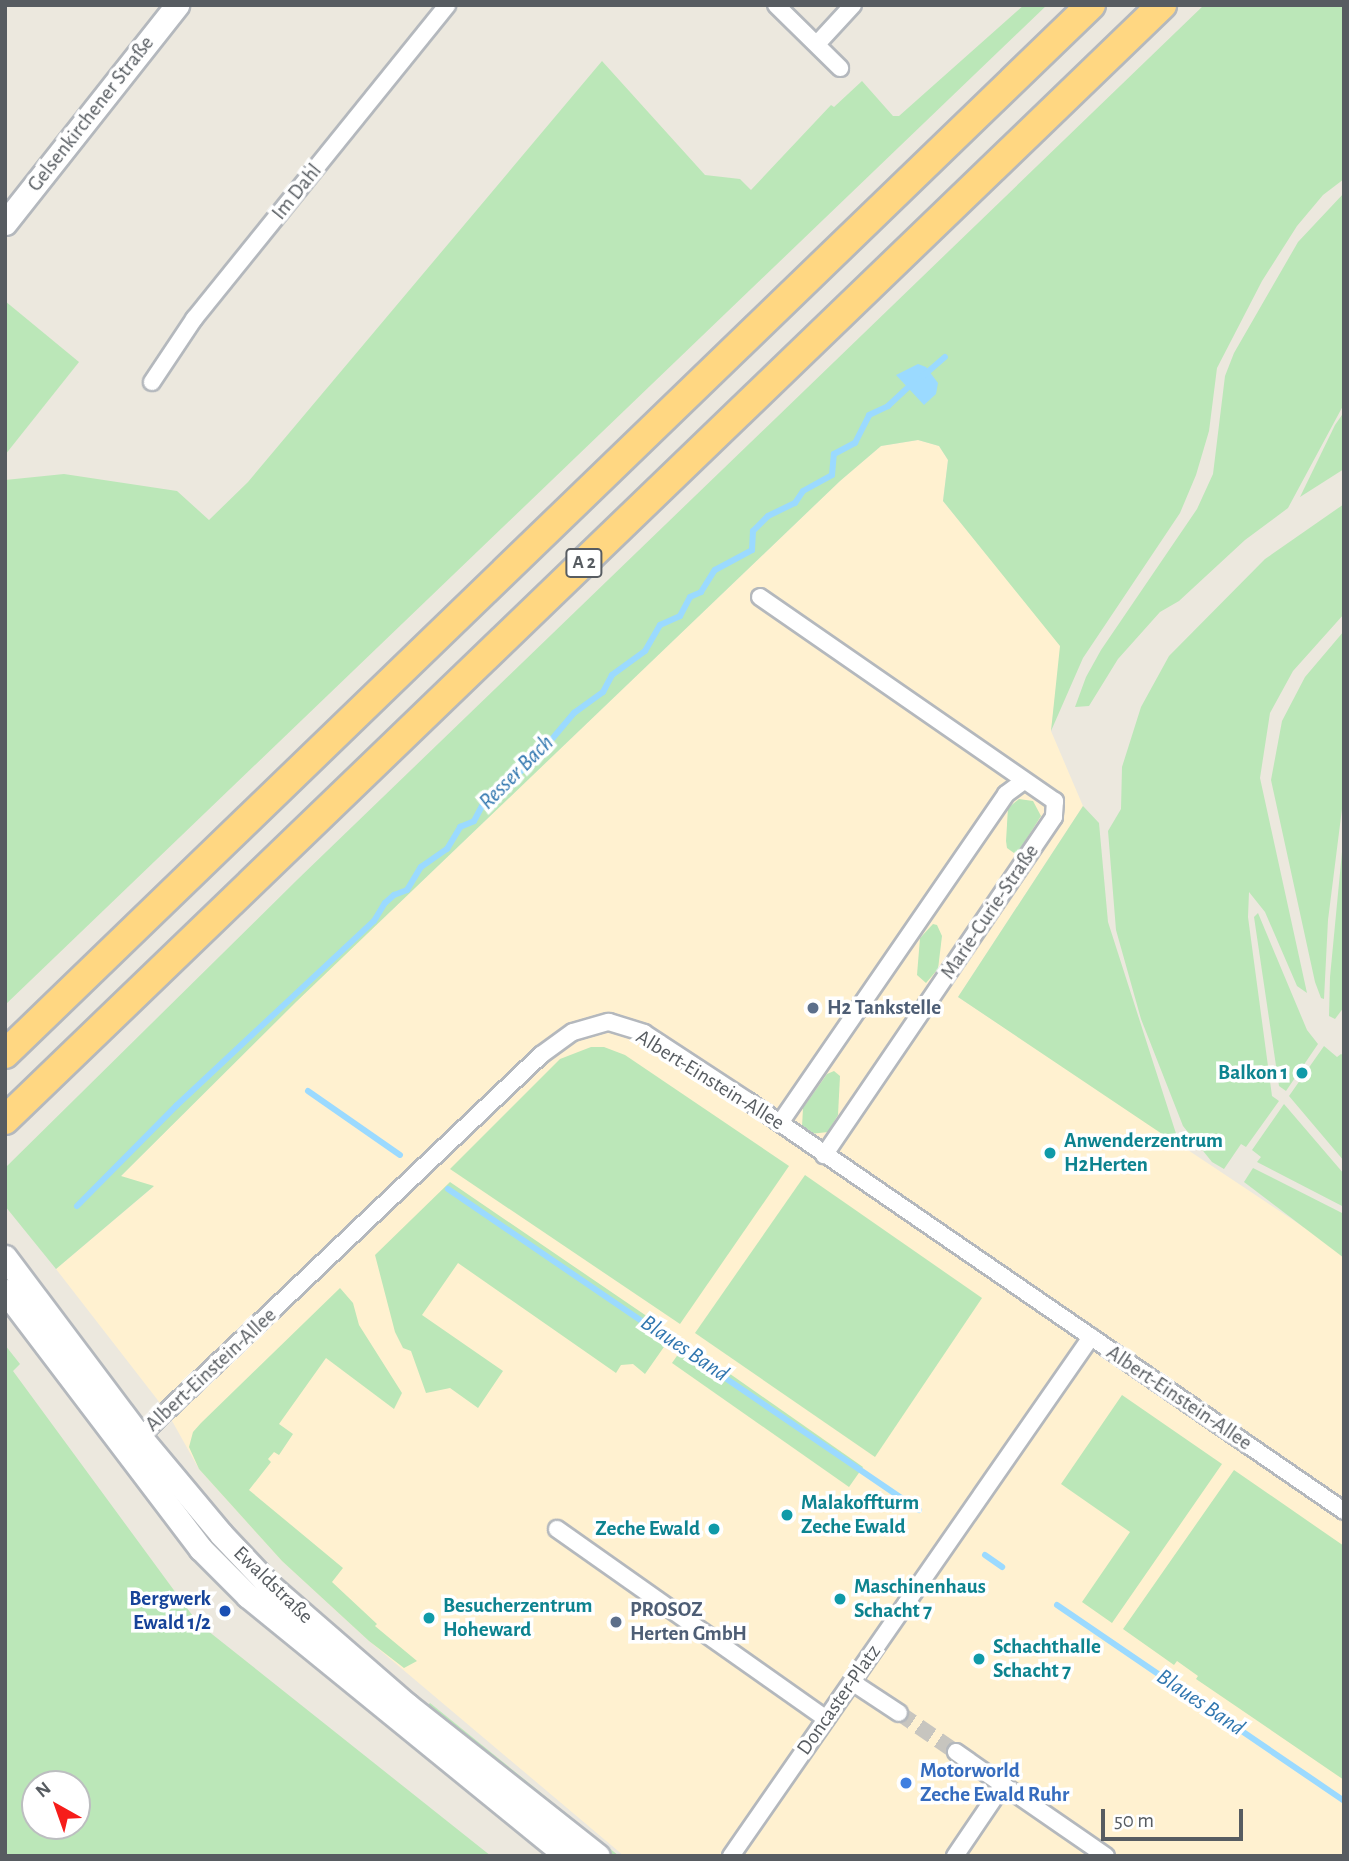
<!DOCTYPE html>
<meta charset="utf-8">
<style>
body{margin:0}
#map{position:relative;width:1349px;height:1861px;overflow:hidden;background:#ece8de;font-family:"Alegreya Sans",sans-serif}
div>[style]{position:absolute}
.commercial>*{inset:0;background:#fff1d0}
.green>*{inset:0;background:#bbe7b8}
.water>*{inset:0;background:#9bdaff}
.stream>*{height:6px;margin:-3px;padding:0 3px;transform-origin:3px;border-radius:3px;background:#9bdaff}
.street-tunnel>*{height:16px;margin-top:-8px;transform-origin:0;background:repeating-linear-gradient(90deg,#c7c5bf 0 16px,transparent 0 24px)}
.roads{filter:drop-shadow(2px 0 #b4b8bd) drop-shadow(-2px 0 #b4b8bd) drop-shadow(0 2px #b4b8bd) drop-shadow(0 -2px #b4b8bd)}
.street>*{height:16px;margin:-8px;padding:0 8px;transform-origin:8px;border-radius:8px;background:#fff}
.secondary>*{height:23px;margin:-11.5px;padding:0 11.5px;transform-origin:11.5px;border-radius:11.5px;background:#fff}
.highway>*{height:28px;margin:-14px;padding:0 14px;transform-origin:14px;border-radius:14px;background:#ffd782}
.dots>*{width:19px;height:19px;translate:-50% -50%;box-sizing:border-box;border:4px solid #fff;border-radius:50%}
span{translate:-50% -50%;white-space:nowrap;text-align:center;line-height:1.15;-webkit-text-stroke:7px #fff;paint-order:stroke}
.shield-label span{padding:2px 5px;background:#fff;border:2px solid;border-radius:5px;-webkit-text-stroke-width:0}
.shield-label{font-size:19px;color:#575c61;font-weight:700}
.street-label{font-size:21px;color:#575c61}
.service-label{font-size:21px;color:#4e5e75;font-weight:700}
.left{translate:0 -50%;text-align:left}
.culture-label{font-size:21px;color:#0d838f;font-weight:700}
.right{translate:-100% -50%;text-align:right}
.transit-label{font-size:21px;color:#164399;font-weight:700}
.shop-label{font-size:21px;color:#366cbe;font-weight:700}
.water-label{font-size:23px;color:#3076af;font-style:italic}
.frame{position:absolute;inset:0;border:7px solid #575c61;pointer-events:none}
.north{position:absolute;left:21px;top:1770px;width:70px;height:70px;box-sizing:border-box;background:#fff;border:2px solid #bcbec0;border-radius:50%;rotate:320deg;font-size:19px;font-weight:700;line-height:28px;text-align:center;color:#575c61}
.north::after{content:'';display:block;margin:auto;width:24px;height:32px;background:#f61d1a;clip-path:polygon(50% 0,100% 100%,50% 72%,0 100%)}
.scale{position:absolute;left:1101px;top:1809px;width:142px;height:32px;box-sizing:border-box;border:4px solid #575c61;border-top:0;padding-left:9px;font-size:21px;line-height:24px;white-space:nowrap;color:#575c61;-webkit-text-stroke:5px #fff;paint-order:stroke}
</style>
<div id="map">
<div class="commercial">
<div style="clip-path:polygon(918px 440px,939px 446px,948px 460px,943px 501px,1061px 646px,1051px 731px,1083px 806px,958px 997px,1344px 1254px,1344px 1856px,624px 1856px,369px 1641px,282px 1561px,199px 1469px,167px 1412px,56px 1269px,153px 1187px,120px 1177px,297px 1001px,840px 481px,881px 446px)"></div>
</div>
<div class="green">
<div style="clip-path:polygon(1024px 5px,1047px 5px,5px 1005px,5px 480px,64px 474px,177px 491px,209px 520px,248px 482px,602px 61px,705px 175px,740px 179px,751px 190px,831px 105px,834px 107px,862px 81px,893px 116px,899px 116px)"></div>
<div style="clip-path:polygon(1204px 5px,1344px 5px,1344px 179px,1323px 195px,1297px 226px,1262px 281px,1217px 368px,1209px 431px,1196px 475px,1180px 513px,1083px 658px,1051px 731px,1060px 646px,943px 501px,948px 460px,939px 446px,918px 440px,881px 446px,840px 481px,297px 1001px,121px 1176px,154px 1186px,56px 1269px,5px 1206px,5px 1168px,298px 879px)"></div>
<div style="clip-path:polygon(1344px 193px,1344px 404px,1288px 508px,1245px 540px,1179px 601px,1160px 612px,1118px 659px,1089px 706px,1075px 707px,1086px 677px,1101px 650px,1197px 509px,1213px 474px,1225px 376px,1234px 353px,1298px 242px)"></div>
<div style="clip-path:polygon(5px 301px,79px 362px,5px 455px)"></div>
<div style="clip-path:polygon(1344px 412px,1344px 469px,1300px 497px,1335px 425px)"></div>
<div style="clip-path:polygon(1344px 504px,1344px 614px,1293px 671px,1270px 713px,1260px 778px,1307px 993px,1297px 986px,1265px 912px,1249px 892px,1248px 917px,1272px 1096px,1279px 1101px,1246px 1147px,1241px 1144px,1224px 1169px,1212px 1162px,1183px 1126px,1141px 1019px,1116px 930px,1108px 831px,1121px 809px,1122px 767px,1141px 707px,1169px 656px,1265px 559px)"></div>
<div style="clip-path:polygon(1344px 631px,1344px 793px,1328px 920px,1324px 999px,1321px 998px,1315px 982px,1271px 780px,1282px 721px,1305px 677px)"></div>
<div style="clip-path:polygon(1019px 799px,1033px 801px,1041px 816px,1019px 851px,1014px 853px,1007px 848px,1006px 841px,1008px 808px)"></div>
<div style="clip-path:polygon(1083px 806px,1099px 823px,1108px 922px,1180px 1146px,958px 997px)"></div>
<div style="clip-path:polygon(1344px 831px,1344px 1007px,1335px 1019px,1329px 1016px,1330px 977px)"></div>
<div style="clip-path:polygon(1258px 913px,1307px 1030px,1318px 1044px,1286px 1091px,1279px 1086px,1254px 917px)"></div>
<div style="clip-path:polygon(933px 924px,937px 925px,942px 936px,938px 969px,926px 983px,917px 975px,920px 938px)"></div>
<div style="clip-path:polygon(1324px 1046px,1337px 1057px,1341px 1054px,1344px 1056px,1344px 1161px,1289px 1096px)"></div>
<div style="clip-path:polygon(591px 1047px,604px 1047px,625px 1055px,789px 1166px,680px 1324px,450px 1169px,560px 1059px)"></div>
<div style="clip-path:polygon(834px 1071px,840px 1076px,838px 1115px,828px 1132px,810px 1134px,802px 1127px,803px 1108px,827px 1074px)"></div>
<div style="clip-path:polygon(1284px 1104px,1344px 1174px,1344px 1207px,1257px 1162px,1261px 1157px,1252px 1150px)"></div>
<div style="clip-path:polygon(1253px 1168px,1344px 1214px,1344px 1258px,1244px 1182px)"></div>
<div style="clip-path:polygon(805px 1175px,982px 1298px,875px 1457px,695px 1333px)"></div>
<div style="clip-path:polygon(450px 1182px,673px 1334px,645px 1374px,633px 1364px,621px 1365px,616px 1373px,458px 1263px,422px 1315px,503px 1371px,478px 1408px,450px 1388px,426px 1393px,411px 1351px,403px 1348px,395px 1332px,375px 1255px)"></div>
<div style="clip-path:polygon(340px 1288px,353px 1303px,359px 1325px,402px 1393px,394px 1409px,326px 1358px,279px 1424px,293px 1434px,279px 1455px,274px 1452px,268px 1459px,271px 1462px,249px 1490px,343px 1568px,332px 1582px,377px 1624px,375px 1626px,417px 1661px,404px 1668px,369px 1641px,282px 1561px,199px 1469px,189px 1447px,193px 1432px,201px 1423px)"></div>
<div style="clip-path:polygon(686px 1343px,863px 1467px,849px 1487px,672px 1363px)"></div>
<div style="clip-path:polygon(evenodd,5px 1345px,20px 1364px,13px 1371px,198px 1623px,491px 1856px,5px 1856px,5px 1345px,35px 1784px,77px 1784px,77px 1826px,35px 1826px,35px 1784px)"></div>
<div style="clip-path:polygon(1122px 1395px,1222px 1464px,1112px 1623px,1082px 1602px,1130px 1532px,1061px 1484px)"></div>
<div style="clip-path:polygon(1234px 1470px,1344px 1546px,1344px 1780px,1196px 1679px,1198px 1676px,1177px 1661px,1174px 1665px,1123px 1629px)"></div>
<div style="clip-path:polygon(430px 1703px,619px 1856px,607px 1856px,425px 1708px)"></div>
</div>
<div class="water">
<div style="clip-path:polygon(918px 364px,926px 367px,938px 383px,936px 394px,924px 405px,896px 375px)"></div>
</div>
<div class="stream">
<div style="left:923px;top:376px;width:29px;rotate:-41deg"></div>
<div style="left:308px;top:1091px;width:112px;rotate:34.8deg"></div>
<div style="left:448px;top:1189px;width:570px;rotate:34.28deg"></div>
<div style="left:77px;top:1206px;width:141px;rotate:-45.3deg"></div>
<div style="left:176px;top:1106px;width:271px;rotate:-43.1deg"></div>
<div style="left:374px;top:921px;width:21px;rotate:-59deg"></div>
<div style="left:385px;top:903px;width:12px;rotate:-42deg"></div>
<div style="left:394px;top:895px;width:14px;rotate:-21deg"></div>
<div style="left:407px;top:890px;width:27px;rotate:-59deg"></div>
<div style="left:421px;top:867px;width:32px;rotate:-35deg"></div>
<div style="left:447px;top:849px;width:26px;rotate:-59deg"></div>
<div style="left:460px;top:827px;width:15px;rotate:-23deg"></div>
<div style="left:474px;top:821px;width:19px;rotate:-62deg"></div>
<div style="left:483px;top:804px;width:17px;rotate:-24deg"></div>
<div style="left:499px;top:797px;width:18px;rotate:-63deg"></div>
<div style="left:507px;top:781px;width:29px;rotate:-35deg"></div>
<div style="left:531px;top:764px;width:67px;rotate:-49.9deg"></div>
<div style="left:574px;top:713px;width:36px;rotate:-36deg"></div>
<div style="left:603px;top:692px;width:19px;rotate:-62deg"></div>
<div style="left:612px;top:675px;width:41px;rotate:-36deg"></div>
<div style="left:645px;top:651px;width:30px;rotate:-60deg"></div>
<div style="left:660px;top:625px;width:22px;rotate:-24deg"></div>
<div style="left:680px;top:616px;width:21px;rotate:-62deg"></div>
<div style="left:690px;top:597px;width:12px;rotate:-24deg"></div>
<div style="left:701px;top:592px;width:26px;rotate:-58deg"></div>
<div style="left:715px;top:570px;width:42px;rotate:-28.4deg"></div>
<div style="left:752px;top:550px;width:19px;rotate:-87deg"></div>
<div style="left:753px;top:531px;width:21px;rotate:-45deg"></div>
<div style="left:768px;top:516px;width:30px;rotate:-26deg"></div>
<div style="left:795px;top:503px;width:14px;rotate:-56deg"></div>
<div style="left:803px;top:491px;width:33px;rotate:-29deg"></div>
<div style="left:832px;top:475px;width:21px;rotate:-85deg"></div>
<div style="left:834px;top:454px;width:24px;rotate:-28deg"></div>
<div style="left:855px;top:443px;width:31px;rotate:-63deg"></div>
<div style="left:869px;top:415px;width:21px;rotate:-25deg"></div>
<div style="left:888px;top:406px;width:35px;rotate:-43deg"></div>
<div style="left:985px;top:1555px;width:21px;rotate:35deg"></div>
<div style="left:1057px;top:1605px;width:348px;rotate:34.3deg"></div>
</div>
<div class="street-tunnel">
<div style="left:899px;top:1713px;width:69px;rotate:34.4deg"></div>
</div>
<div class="roads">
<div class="street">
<div style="left:776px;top:5px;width:90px;rotate:44.5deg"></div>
<div style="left:817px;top:44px;width:53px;rotate:-47.3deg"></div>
<div style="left:152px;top:382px;width:76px;rotate:-56.3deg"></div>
<div style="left:194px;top:319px;width:403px;rotate:-51.1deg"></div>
<div style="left:760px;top:597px;width:359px;rotate:34.7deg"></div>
<div style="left:1055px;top:801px;width:16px;rotate:94deg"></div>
<div style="left:1054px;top:817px;width:409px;rotate:124.2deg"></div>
<div style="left:780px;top:1123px;width:399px;rotate:-55.5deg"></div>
<div style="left:1006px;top:794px;width:22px;rotate:-36deg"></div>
<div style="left:133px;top:1443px;width:563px;rotate:-43.56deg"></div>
<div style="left:541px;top:1055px;width:39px;rotate:-36deg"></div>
<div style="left:573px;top:1032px;width:37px;rotate:-16deg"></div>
<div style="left:609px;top:1022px;width:37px;rotate:17deg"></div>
<div style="left:644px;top:1033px;width:124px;rotate:33.2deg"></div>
<div style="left:748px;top:1101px;width:723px;rotate:34.52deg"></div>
<div style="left:557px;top:1529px;width:329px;rotate:35.2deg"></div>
<div style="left:852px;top:1682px;width:56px;rotate:33.4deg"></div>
<div style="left:956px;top:1752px;width:57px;rotate:35.1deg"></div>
<div style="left:731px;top:1856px;width:632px;rotate:-55.25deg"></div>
<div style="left:955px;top:1856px;width:86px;rotate:-55.9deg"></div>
<div style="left:1003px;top:1785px;width:125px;rotate:34.6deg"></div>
</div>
<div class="secondary">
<div style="left:5px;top:223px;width:278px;rotate:-51.7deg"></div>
<div style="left:5px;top:1257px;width:225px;rotate:53.1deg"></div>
<div style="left:140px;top:1437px;width:126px;rotate:50.1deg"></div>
<div style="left:221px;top:1534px;width:71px;rotate:46.7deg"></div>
<div style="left:270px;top:1586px;width:181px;rotate:41deg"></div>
<div style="left:407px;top:1705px;width:243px;rotate:38.3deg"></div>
<div style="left:5px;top:1291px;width:324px;rotate:52.8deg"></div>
<div style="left:201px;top:1549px;width:66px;rotate:45deg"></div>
<div style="left:248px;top:1596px;width:412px;rotate:39.2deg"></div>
</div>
<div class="highway">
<div style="left:5px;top:1054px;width:1510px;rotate:-44.01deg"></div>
<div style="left:5px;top:1120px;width:1607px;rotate:-43.94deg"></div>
</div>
</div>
<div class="dots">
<div style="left:813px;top:1008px;background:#5c6f8a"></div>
<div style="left:1302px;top:1073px;background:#0f9aa8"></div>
<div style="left:1050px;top:1153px;background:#0f9aa8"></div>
<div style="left:787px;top:1515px;background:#0f9aa8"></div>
<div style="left:714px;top:1529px;background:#0f9aa8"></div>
<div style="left:840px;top:1599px;background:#0f9aa8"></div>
<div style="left:225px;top:1611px;background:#1a4fb4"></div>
<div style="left:429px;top:1618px;background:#0f9aa8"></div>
<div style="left:616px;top:1622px;background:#5c6f8a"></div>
<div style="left:979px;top:1659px;background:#0f9aa8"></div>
<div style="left:906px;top:1783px;background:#3f7fe0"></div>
</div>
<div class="shield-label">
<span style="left:584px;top:563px">A 2</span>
</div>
<div class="street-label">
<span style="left:91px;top:114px;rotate:-52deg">Gelsenkirchener Straße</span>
<span style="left:297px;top:192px;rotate:-51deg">Im Dahl</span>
<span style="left:990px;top:912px;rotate:-56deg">Marie-Curie-Straße</span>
<span style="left:710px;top:1080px;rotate:32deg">Albert-Einstein-Allee</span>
<span style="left:211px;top:1370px;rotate:-43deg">Albert-Einstein-Allee</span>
<span style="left:1179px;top:1398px;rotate:34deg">Albert-Einstein-Allee</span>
<span style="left:273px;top:1585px;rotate:44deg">Ewaldstraße</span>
<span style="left:839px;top:1700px;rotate:-55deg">Doncaster-Platz</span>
</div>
<div class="service-label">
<span class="left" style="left:827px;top:1008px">H2 Tankstelle</span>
<span class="left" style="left:630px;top:1622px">PROSOZ<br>Herten GmbH</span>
</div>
<div class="culture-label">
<span class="right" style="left:1288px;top:1073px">Balkon 1</span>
<span class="left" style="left:1064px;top:1153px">Anwenderzentrum<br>H2Herten</span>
<span class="left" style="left:801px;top:1515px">Malakoffturm<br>Zeche Ewald</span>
<span class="right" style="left:700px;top:1529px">Zeche Ewald</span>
<span class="left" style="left:854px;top:1599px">Maschinenhaus<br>Schacht 7</span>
<span class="left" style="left:443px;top:1618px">Besucherzentrum<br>Hoheward</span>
<span class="left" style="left:993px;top:1659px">Schachthalle<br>Schacht 7</span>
</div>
<div class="transit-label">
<span class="right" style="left:211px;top:1611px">Bergwerk<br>Ewald 1/2</span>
</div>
<div class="shop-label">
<span class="left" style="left:920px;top:1783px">Motorworld<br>Zeche Ewald Ruhr</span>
</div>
<div class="water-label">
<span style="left:517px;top:773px;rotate:-45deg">Resser Bach</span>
<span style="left:684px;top:1349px;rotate:34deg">Blaues Band</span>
<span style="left:1200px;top:1703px;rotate:34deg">Blaues Band</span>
</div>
<div class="frame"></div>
<div class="north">N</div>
<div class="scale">50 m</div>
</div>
